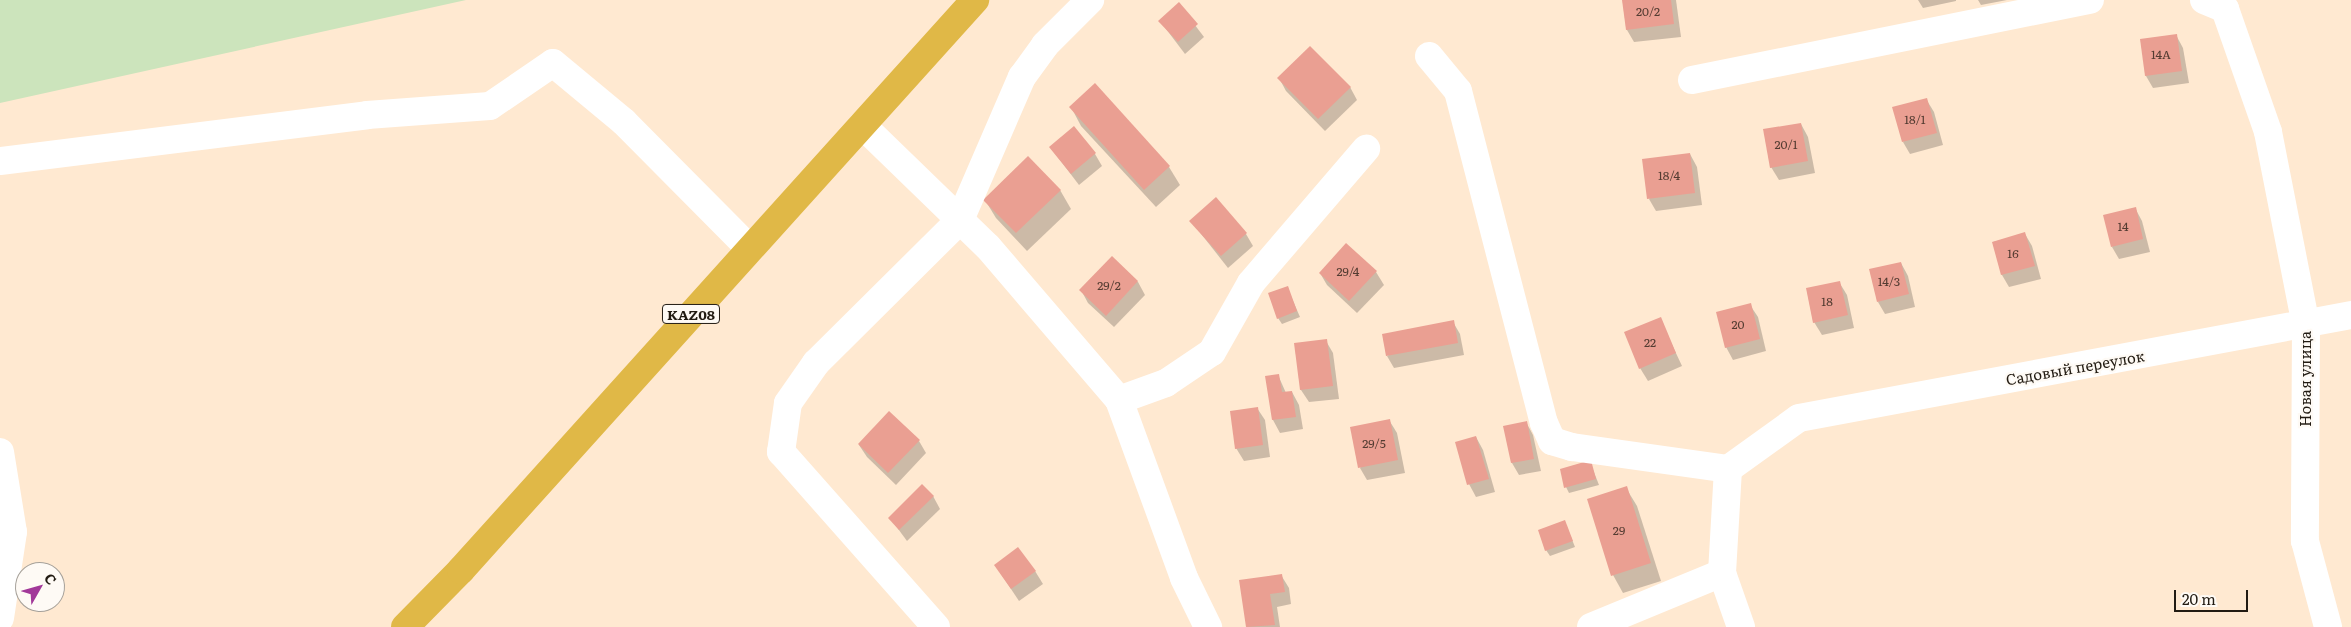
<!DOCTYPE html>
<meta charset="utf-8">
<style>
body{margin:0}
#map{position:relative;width:2351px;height:627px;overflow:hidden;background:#ffe9d1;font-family:Literata,serif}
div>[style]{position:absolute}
.green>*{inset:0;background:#cce4bc}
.shadow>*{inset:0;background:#0003}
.building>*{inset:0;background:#ea9f92}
.minor>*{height:28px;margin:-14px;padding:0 14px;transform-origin:14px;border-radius:14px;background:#fff}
.highway>*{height:28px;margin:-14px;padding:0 14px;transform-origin:14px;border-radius:14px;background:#e0b847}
span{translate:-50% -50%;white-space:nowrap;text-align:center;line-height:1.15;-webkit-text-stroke:4.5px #fefaf5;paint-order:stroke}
.number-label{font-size:12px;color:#543c32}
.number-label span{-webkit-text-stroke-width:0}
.shield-label span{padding:1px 4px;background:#fefaf5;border:1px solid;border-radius:4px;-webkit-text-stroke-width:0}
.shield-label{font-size:14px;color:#221b12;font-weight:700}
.street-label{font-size:15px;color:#221b12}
.north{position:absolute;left:15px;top:562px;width:50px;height:50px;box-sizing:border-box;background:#fefaf5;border:1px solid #a6a19a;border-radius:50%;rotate:52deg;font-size:14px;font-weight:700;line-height:20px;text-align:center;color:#221b12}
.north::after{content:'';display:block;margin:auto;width:18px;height:22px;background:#a23899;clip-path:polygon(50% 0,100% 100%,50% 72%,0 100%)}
.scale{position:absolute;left:2174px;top:590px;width:74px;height:22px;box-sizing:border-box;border:2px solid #221b12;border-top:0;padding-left:6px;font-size:15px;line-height:18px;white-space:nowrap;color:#221b12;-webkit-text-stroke:4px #fefaf5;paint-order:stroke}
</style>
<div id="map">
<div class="green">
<div style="clip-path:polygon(0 0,466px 0,0 103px)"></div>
</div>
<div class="shadow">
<div style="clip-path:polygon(1623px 0,1676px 0,1681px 37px,1634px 42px,1627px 30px)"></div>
<div style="clip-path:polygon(1918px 0,1956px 0,1956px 1px,1923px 8px)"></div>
<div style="clip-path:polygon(1978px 0,2007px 0,1981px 5px)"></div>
<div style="clip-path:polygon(1179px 4px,1204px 37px,1185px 54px,1160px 21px)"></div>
<div style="clip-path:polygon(2176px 35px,2183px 48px,2189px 83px,2153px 88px,2146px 76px,2141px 40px)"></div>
<div style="clip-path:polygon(1279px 78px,1350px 87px,1357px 100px,1325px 131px,1286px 91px)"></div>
<div style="clip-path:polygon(1095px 85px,1169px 167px,1180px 185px,1156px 207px,1081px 126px,1071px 107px)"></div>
<div style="clip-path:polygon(1926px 99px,1934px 112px,1943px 145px,1910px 154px,1903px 142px)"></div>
<div style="clip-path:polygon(1801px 124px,1808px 137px,1815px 173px,1779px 180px,1771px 167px)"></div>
<div style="clip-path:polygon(1050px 147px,1095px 154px,1102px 166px,1079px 185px)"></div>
<div style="clip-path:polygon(1690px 154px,1697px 167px,1702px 205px,1656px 211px,1649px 199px)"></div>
<div style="clip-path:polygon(1060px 190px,1071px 209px,1027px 251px,996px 218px,985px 200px)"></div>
<div style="clip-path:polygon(2135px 208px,2142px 221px,2150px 252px,2119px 259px,2112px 247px)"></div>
<div style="clip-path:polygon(1191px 221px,1246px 234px,1253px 246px,1228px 268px)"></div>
<div style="clip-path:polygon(2025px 234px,2032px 246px,2041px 279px,2009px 287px,2002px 275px,1993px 242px)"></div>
<div style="clip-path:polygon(1346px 245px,1376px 272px,1384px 285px,1357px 313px,1327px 285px,1320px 273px)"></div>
<div style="clip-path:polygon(1112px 258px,1138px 282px,1145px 295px,1114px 327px,1088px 303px,1081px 290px)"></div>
<div style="clip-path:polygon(1901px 263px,1908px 276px,1915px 307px,1885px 314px,1878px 302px)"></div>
<div style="clip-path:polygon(1839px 282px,1847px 295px,1854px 328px,1822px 335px,1814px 322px)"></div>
<div style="clip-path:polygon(1287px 287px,1300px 317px,1282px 324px,1278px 318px)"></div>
<div style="clip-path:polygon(1750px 305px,1758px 317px,1766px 351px,1733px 360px,1726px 347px)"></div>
<div style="clip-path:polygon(1660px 319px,1682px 366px,1648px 381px,1640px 368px)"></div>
<div style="clip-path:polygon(1453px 322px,1460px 334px,1464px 355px,1394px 368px,1387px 356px)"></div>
<div style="clip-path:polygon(1326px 341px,1333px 353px,1339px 399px,1309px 402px,1301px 390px,1296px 345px)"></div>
<div style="clip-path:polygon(1278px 375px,1286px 393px,1292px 392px,1299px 405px,1303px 429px,1280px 433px,1273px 420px,1266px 377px)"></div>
<div style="clip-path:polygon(1257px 408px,1265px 420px,1270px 457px,1244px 461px,1236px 448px)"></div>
<div style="clip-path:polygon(1389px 420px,1397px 433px,1405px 473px,1367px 480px,1360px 468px)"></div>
<div style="clip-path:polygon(1526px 422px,1533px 435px,1541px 471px,1519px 475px,1512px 463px,1504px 427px)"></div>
<div style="clip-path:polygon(1476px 437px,1483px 450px,1495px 492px,1476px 497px,1469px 484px)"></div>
<div style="clip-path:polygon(919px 441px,926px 453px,896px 485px,867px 457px,859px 445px)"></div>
<div style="clip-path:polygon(1590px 462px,1599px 485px,1569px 493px,1566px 487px)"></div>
<div style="clip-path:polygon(1626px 488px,1637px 506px,1661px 581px,1623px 593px,1613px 575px)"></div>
<div style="clip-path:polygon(933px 496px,940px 509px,907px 541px,890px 518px)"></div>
<div style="clip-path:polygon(1565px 522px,1575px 547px,1550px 556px,1546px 550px)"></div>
<div style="clip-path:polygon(995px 565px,1035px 571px,1043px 584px,1019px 601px)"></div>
<div style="clip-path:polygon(1281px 575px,1289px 588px,1291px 604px,1277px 607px,1280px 627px,1247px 627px,1240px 581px)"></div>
</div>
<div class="building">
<div style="clip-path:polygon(1622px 0,1671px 0,1674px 24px,1626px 30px)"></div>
<div style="clip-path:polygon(1179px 2px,1198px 24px,1178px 42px,1158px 21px)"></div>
<div style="clip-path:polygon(2177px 34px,2182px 71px,2145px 76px,2140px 39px)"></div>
<div style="clip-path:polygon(1310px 46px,1351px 87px,1318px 119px,1277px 78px)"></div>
<div style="clip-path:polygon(1095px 83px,1170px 166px,1144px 190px,1069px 107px)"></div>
<div style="clip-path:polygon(1927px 98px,1937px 133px,1902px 142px,1892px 107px)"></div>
<div style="clip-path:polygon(1801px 123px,1808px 161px,1770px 168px,1763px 129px)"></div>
<div style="clip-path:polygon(1074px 126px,1096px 153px,1071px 174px,1049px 147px)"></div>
<div style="clip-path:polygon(1690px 153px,1695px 193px,1647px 199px,1642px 159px)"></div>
<div style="clip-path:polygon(1028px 156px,1061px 190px,1016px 233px,983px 200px)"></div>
<div style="clip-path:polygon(1216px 197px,1247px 233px,1221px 256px,1189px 221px)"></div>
<div style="clip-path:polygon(2136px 207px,2143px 239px,2111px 247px,2103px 215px)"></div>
<div style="clip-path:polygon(2025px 232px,2035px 266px,2001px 275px,1992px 242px)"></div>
<div style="clip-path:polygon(1346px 243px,1377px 271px,1349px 301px,1319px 273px)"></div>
<div style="clip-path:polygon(1112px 256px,1138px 281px,1106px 316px,1079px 290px)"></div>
<div style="clip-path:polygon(1901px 262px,1909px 294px,1877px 302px,1869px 269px)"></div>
<div style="clip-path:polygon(1840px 281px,1848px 315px,1813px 323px,1806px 288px)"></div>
<div style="clip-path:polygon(1288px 286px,1297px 311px,1277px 319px,1268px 293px)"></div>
<div style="clip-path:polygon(1751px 303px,1760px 339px,1725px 348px,1716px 312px)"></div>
<div style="clip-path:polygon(1661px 317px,1676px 353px,1639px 369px,1624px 332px)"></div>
<div style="clip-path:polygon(1454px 320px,1458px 343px,1386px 356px,1382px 334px)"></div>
<div style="clip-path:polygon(1327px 339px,1333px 386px,1300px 390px,1294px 343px)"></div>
<div style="clip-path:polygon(1279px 374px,1282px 392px,1292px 391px,1296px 417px,1272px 420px,1265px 376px)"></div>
<div style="clip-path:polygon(1258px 407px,1263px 445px,1235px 449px,1230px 411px)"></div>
<div style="clip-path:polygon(889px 411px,920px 440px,888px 473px,858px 444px)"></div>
<div style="clip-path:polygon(1390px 419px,1398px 460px,1358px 468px,1350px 427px)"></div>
<div style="clip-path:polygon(1527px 421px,1534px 459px,1511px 463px,1503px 426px)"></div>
<div style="clip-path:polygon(1476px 436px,1489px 479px,1467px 485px,1455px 442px)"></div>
<div style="clip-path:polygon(1591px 460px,1596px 479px,1564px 488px,1560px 469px)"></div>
<div style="clip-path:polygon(922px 484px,934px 496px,899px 530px,888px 518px)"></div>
<div style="clip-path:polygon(1627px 486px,1651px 563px,1611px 576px,1587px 499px)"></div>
<div style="clip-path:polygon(1565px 520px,1573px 541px,1545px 551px,1538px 530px)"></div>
<div style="clip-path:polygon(1018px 547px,1036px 571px,1011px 589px,994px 565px)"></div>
<div style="clip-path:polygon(1282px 574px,1285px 592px,1270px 594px,1275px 625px,1246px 627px,1239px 580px)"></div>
</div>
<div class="minor">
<div style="left:2204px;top:0;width:23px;rotate:23deg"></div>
<div style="left:2225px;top:9px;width:130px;rotate:70.7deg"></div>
<div style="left:2268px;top:132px;width:197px;rotate:78.9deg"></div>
<div style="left:2306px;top:325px;width:216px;rotate:90.3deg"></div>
<div style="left:2305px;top:541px;width:89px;rotate:75deg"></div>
<div style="left:1429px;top:56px;width:45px;rotate:50.4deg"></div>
<div style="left:1458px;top:91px;width:343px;rotate:75.5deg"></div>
<div style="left:1544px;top:423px;width:20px;rotate:66deg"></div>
<div style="left:1552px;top:441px;width:21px;rotate:17deg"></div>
<div style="left:1572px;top:447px;width:158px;rotate:8deg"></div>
<div style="left:1692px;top:80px;width:406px;rotate:-11.4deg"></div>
<div style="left:862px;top:125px;width:175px;rotate:44.1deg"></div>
<div style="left:988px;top:247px;width:201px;rotate:49.4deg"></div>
<div style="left:1119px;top:400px;width:189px;rotate:69.9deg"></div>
<div style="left:1184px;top:578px;width:55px;rotate:63.9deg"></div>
<div style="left:0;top:161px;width:370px;rotate:-7.1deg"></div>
<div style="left:367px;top:115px;width:123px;rotate:-4.2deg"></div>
<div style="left:490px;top:106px;width:76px;rotate:-34.3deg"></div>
<div style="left:553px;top:63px;width:92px;rotate:39.7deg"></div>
<div style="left:624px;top:122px;width:179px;rotate:45.2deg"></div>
<div style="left:1119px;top:400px;width:50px;rotate:-19.9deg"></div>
<div style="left:1166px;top:383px;width:55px;rotate:-34deg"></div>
<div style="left:1212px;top:352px;width:79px;rotate:-60.5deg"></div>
<div style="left:1251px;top:283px;width:177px;rotate:-49.4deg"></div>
<div style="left:0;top:452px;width:81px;rotate:80.8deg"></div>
<div style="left:13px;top:532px;width:87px;rotate:98.6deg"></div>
<div style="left:936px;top:627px;width:234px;rotate:-131.5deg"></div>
<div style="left:781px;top:452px;width:49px;rotate:-81.9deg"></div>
<div style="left:788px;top:403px;width:49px;rotate:-55deg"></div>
<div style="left:816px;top:363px;width:203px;rotate:-44.8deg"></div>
<div style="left:960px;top:220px;width:156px;rotate:-66.6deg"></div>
<div style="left:1022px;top:77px;width:39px;rotate:-54deg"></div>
<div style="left:1045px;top:45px;width:64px;rotate:-45deg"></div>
<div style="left:1591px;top:627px;width:142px;rotate:-22.4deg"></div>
<div style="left:1741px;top:627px;width:57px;rotate:-109.4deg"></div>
<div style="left:1722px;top:573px;width:104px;rotate:-86.7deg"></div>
<div style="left:1728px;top:469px;width:87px;rotate:-35.7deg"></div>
<div style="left:1799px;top:418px;width:562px;rotate:-10.57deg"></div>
</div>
<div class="highway">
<div style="left:405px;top:627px;width:80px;rotate:-45.5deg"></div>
<div style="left:461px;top:570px;width:768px;rotate:-47.96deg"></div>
</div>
<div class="number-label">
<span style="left:1648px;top:12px">20/2</span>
<span style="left:2161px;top:55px">14А</span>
<span style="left:1915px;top:120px">18/1</span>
<span style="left:1786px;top:145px">20/1</span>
<span style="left:1669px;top:176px">18/4</span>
<span style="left:2123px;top:227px">14</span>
<span style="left:2013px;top:254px">16</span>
<span style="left:1348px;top:272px">29/4</span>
<span style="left:1889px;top:282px">14/3</span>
<span style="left:1109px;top:286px">29/2</span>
<span style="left:1827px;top:302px">18</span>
<span style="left:1738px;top:325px">20</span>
<span style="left:1650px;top:343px">22</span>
<span style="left:1374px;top:444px">29/5</span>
<span style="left:1619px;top:531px">29</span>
</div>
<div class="shield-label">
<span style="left:691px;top:314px">KAZ08</span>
</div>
<div class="street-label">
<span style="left:2075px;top:367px;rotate:-10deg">Садовый переулок</span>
<span style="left:2305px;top:379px;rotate:-90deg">Новая улица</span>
</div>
<div class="north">С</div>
<div class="scale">20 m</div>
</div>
